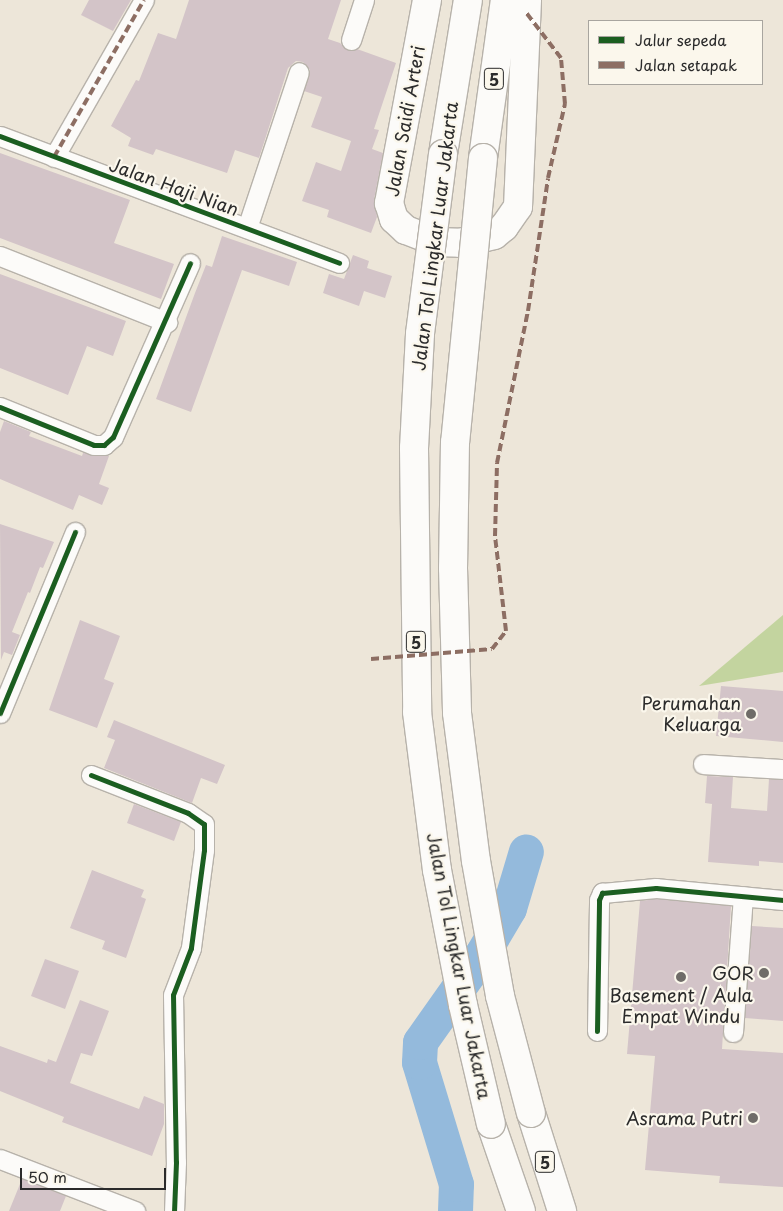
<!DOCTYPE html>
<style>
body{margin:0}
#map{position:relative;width:783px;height:1211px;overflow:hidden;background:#ede6d9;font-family:"Playpen Sans",sans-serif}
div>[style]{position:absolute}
.green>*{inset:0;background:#c3d49f}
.river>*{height:35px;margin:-17.5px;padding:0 17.5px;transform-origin:17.5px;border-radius:17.5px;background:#94badc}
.building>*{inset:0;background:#d3c4c8}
.roads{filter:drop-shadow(1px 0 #b7b2aa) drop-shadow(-1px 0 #b7b2aa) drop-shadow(0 1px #b7b2aa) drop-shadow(0 -1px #b7b2aa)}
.street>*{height:19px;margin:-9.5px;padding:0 9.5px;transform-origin:9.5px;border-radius:9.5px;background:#fcfbf9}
.primary>*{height:28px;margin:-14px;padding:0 14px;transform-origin:14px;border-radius:14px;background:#fcfbf9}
.highway>*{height:28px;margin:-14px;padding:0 14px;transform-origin:14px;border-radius:14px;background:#fcfbf9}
.bridges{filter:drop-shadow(1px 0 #b7b2aa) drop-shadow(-1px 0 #b7b2aa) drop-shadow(0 1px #b7b2aa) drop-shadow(0 -1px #b7b2aa)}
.highway-bridge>*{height:28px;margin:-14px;padding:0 14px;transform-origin:14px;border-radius:14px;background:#fcfbf9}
.quiet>*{height:4px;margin-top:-2px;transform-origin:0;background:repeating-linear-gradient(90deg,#8d6e63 0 8px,transparent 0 12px)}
.cycleway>*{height:5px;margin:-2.5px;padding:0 2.5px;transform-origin:2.5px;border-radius:2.5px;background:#1b5e20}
.dots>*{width:14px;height:14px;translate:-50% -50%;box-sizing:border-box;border:2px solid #fbf7ec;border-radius:50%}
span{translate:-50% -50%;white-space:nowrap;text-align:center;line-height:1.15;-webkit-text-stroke:4.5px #fbf7ec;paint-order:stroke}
.shield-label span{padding:1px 4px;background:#fbf7ec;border:1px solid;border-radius:4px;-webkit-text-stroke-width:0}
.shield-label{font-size:16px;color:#2b2b2b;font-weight:700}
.street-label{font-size:18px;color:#2b2b2b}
.poi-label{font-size:18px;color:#2b2b2b}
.right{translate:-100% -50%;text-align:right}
.legend{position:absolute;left:588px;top:20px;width:175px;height:65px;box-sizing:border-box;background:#fbf7ec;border:1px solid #a8a59f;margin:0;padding:6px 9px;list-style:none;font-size:15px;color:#2b2b2b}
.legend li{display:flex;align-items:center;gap:10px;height:25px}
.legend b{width:25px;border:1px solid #a8a59f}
.scale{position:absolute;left:20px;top:1168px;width:146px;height:22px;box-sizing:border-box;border:2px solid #2b2b2b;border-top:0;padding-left:6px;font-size:15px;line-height:18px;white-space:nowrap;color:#2b2b2b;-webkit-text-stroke:4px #fbf7ec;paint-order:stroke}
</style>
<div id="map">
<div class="green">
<div style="clip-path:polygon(783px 615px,783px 672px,699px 686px)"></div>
</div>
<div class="river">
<div style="left:455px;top:1211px;width:27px;rotate:-88deg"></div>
<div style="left:456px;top:1184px;width:127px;rotate:-106.9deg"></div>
<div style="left:419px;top:1062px;width:20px;rotate:-87deg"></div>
<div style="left:420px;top:1042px;width:108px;rotate:-54.8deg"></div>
<div style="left:482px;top:954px;width:53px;rotate:-59.6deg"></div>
<div style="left:509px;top:908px;width:59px;rotate:-73.4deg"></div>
</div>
<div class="building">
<div style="clip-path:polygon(89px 0,131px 0,113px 31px,81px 15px)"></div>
<div style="clip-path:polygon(189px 0,341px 0,328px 39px,340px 43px,347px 50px,357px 49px,396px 63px,374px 129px,379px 130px,372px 149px,383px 153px,374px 200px,377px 217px,371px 233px,327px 217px,329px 210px,302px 201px,316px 162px,341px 171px,351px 141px,311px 127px,322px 97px,304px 91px,310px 70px,303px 62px,296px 61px,288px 68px,259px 158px,235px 150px,227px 173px,156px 149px,153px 155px,128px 146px,131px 138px,111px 126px,136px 80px,139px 81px,158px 33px,176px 39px)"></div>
<div style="clip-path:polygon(0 153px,130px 200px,114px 243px,174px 264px,161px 299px,0 238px)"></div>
<div style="clip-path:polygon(222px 236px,297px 262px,289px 286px,242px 270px,191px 412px,156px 399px,195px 293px,206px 265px,212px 267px)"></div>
<div style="clip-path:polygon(353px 255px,369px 261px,367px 268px,392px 276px,385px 298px,364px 291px,359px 306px,323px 293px,329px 274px,344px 279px)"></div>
<div style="clip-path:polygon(0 274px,126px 321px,113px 356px,87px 346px,68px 395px,0 368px)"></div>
<div style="clip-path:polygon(4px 421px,31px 432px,29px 436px,82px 456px,83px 453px,109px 456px,99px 484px,109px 488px,102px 505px,79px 495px,73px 510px,0 479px,0 432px)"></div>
<div style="clip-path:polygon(0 524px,54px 542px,43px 568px,40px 567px,30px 593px,28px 592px,12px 632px,20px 635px,12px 655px,4px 652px,1px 660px)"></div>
<div style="clip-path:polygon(80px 620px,120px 636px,104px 679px,114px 683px,97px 728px,49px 710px)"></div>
<div style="clip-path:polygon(721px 686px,783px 691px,783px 742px,716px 736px)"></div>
<div style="clip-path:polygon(114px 720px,225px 765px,217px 784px,201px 778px,192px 803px,104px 768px,115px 740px,107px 737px)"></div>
<div style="clip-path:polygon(707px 776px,733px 777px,731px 808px,767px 811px,769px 779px,783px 780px,783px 863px,759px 861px,759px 866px,708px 862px,712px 804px,705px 803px)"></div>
<div style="clip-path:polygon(134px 804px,181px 822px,174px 841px,127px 823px)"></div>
<div style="clip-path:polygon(92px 870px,144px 890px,141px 897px,146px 899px,126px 958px,102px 949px,105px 941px,70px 928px)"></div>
<div style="clip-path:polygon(656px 899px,731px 906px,722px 1049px,783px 1053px,783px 1187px,719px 1183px,720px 1176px,645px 1170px,655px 1056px,627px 1054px,640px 901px)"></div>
<div style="clip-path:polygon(752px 926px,783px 928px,783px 1021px,745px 1018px)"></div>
<div style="clip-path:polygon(45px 959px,79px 971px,65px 1009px,31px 996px)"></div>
<div style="clip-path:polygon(80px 1000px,109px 1011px,92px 1056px,81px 1053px,70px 1083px,139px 1109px,144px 1096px,164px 1104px,164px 1124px,152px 1156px,62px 1122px,64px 1117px,0 1091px,0 1046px,47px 1063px,48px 1059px,56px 1062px)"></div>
<div style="clip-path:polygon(22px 1179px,66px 1196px,60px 1211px,9px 1211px)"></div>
</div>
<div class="roads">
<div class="street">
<div style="left:351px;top:40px;width:42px;rotate:-72deg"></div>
<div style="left:0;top:136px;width:362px;rotate:20.5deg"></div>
<div style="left:54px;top:157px;width:181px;rotate:-60.2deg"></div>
<div style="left:247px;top:228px;width:164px;rotate:-71.6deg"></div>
<div style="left:0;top:256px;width:180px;rotate:21.6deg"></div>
<div style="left:0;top:407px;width:101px;rotate:22deg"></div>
<div style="left:94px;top:445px;width:10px"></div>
<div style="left:104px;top:445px;width:12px;rotate:-42deg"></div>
<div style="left:113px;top:437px;width:190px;rotate:-66.1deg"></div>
<div style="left:0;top:713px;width:196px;rotate:-67.5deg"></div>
<div style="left:703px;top:764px;width:80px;rotate:3.6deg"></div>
<div style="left:91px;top:775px;width:104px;rotate:21.4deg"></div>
<div style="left:188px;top:813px;width:19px;rotate:35deg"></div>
<div style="left:204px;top:824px;width:26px;rotate:90deg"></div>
<div style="left:204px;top:850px;width:99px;rotate:97.6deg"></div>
<div style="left:191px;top:948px;width:50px;rotate:111deg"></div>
<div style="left:173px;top:995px;width:167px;rotate:89deg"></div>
<div style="left:176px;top:1162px;width:49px;rotate:92.3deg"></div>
<div style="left:597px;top:1031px;width:131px;rotate:-89.1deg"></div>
<div style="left:599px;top:900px;width:8px;rotate:-67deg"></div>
<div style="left:602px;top:893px;width:54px;rotate:-5.3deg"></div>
<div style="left:656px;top:888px;width:128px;rotate:5.4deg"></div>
<div style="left:733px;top:1032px;width:136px;rotate:-85.8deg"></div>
<div style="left:0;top:1159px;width:145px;rotate:21.1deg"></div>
</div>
<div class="primary">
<div style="left:427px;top:0;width:207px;rotate:100.6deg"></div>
<div style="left:389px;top:203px;width:17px;rotate:73deg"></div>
<div style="left:394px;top:219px;width:16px;rotate:43deg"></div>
<div style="left:406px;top:230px;width:33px;rotate:21deg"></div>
<div style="left:437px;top:242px;width:23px;rotate:2deg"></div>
<div style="left:460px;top:243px;width:35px;rotate:-13deg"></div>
<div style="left:494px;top:235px;width:13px;rotate:-39deg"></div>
<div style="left:504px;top:227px;width:24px;rotate:-55deg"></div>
<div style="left:518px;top:207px;width:207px;rotate:-87.5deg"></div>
</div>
<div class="highway">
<div style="left:443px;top:154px;width:156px;rotate:-80.8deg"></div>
<div style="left:483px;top:158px;width:160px;rotate:-82.1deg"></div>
<div style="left:531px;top:1113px;width:103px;rotate:72.4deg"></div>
<div style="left:491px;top:1124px;width:92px;rotate:71deg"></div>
</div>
</div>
<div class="bridges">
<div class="highway-bridge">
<div style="left:443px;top:154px;width:181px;rotate:97.3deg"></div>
<div style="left:420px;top:334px;width:114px;rotate:93deg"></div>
<div style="left:414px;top:448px;width:264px;rotate:89.3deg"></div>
<div style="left:417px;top:712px;width:159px;rotate:82.8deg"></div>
<div style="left:437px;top:870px;width:137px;rotate:79.1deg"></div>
<div style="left:463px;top:1005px;width:122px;rotate:76.8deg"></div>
<div style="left:483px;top:158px;width:285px;rotate:95.6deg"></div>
<div style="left:455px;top:442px;width:126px;rotate:90.9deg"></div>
<div style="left:453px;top:568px;width:145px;rotate:88.4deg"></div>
<div style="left:457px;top:713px;width:149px;rotate:82.7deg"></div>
<div style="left:476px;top:861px;width:137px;rotate:79.9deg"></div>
<div style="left:500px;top:996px;width:121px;rotate:75.2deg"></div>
</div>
</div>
<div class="quiet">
<div style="left:54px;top:157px;width:181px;rotate:-60.2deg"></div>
<div style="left:371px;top:659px;width:121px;rotate:-4.7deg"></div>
<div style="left:492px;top:649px;width:23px;rotate:-52deg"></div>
<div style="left:506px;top:631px;width:96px;rotate:-96.6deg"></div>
<div style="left:495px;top:536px;width:73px;rotate:-88.4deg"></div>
<div style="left:497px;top:463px;width:155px;rotate:-78.5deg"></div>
<div style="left:528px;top:311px;width:134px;rotate:-81.4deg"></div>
<div style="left:548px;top:178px;width:76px;rotate:-77.1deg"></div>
<div style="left:565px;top:104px;width:46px;rotate:-95deg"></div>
<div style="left:561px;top:58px;width:59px;rotate:-127.5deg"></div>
</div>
<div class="cycleway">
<div style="left:0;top:136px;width:362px;rotate:20.5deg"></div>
<div style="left:0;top:407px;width:101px;rotate:22deg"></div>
<div style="left:94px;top:445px;width:10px"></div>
<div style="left:104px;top:445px;width:12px;rotate:-42deg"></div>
<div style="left:113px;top:437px;width:190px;rotate:-66.1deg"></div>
<div style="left:0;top:713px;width:196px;rotate:-67.5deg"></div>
<div style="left:91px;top:775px;width:104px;rotate:21.4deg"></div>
<div style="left:188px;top:813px;width:19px;rotate:35deg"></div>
<div style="left:204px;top:824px;width:26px;rotate:90deg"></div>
<div style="left:204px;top:850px;width:99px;rotate:97.6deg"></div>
<div style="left:191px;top:948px;width:50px;rotate:111deg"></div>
<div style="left:173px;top:995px;width:167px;rotate:89deg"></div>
<div style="left:176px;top:1162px;width:49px;rotate:92.3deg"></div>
<div style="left:597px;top:1031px;width:131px;rotate:-89.1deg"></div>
<div style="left:599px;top:900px;width:8px;rotate:-67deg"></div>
<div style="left:602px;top:893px;width:54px;rotate:-5.3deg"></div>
<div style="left:656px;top:888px;width:128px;rotate:5.4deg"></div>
</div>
<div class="dots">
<div style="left:751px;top:714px;background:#6f6c68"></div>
<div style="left:764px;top:973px;background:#6f6c68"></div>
<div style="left:681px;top:977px;background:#6f6c68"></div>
<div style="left:753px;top:1118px;background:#6f6c68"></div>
</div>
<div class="shield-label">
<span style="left:494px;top:79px">5</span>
<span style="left:416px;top:642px">5</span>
<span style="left:545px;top:1162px">5</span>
</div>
<div class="street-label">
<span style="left:405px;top:121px;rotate:-80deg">Jalan Saidi Arteri</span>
<span style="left:174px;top:187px;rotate:20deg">Jalan Haji Nian</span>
<span style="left:435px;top:236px;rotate:-83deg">Jalan Tol Lingkar Luar Jakarta</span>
<span style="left:459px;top:966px;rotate:79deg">Jalan Tol Lingkar Luar Jakarta</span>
</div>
<div class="poi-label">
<span class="right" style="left:741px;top:714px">Perumahan<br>Keluarga</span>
<span class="right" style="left:754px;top:973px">GOR</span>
<span style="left:681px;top:1006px">Basement / Aula<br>Empat Windu</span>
<span class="right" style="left:743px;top:1118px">Asrama Putri</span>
</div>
<ul class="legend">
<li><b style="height:6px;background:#1b5e20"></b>Jalur sepeda</li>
<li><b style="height:6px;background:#8d6e63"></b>Jalan setapak</li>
</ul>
<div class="scale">50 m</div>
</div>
